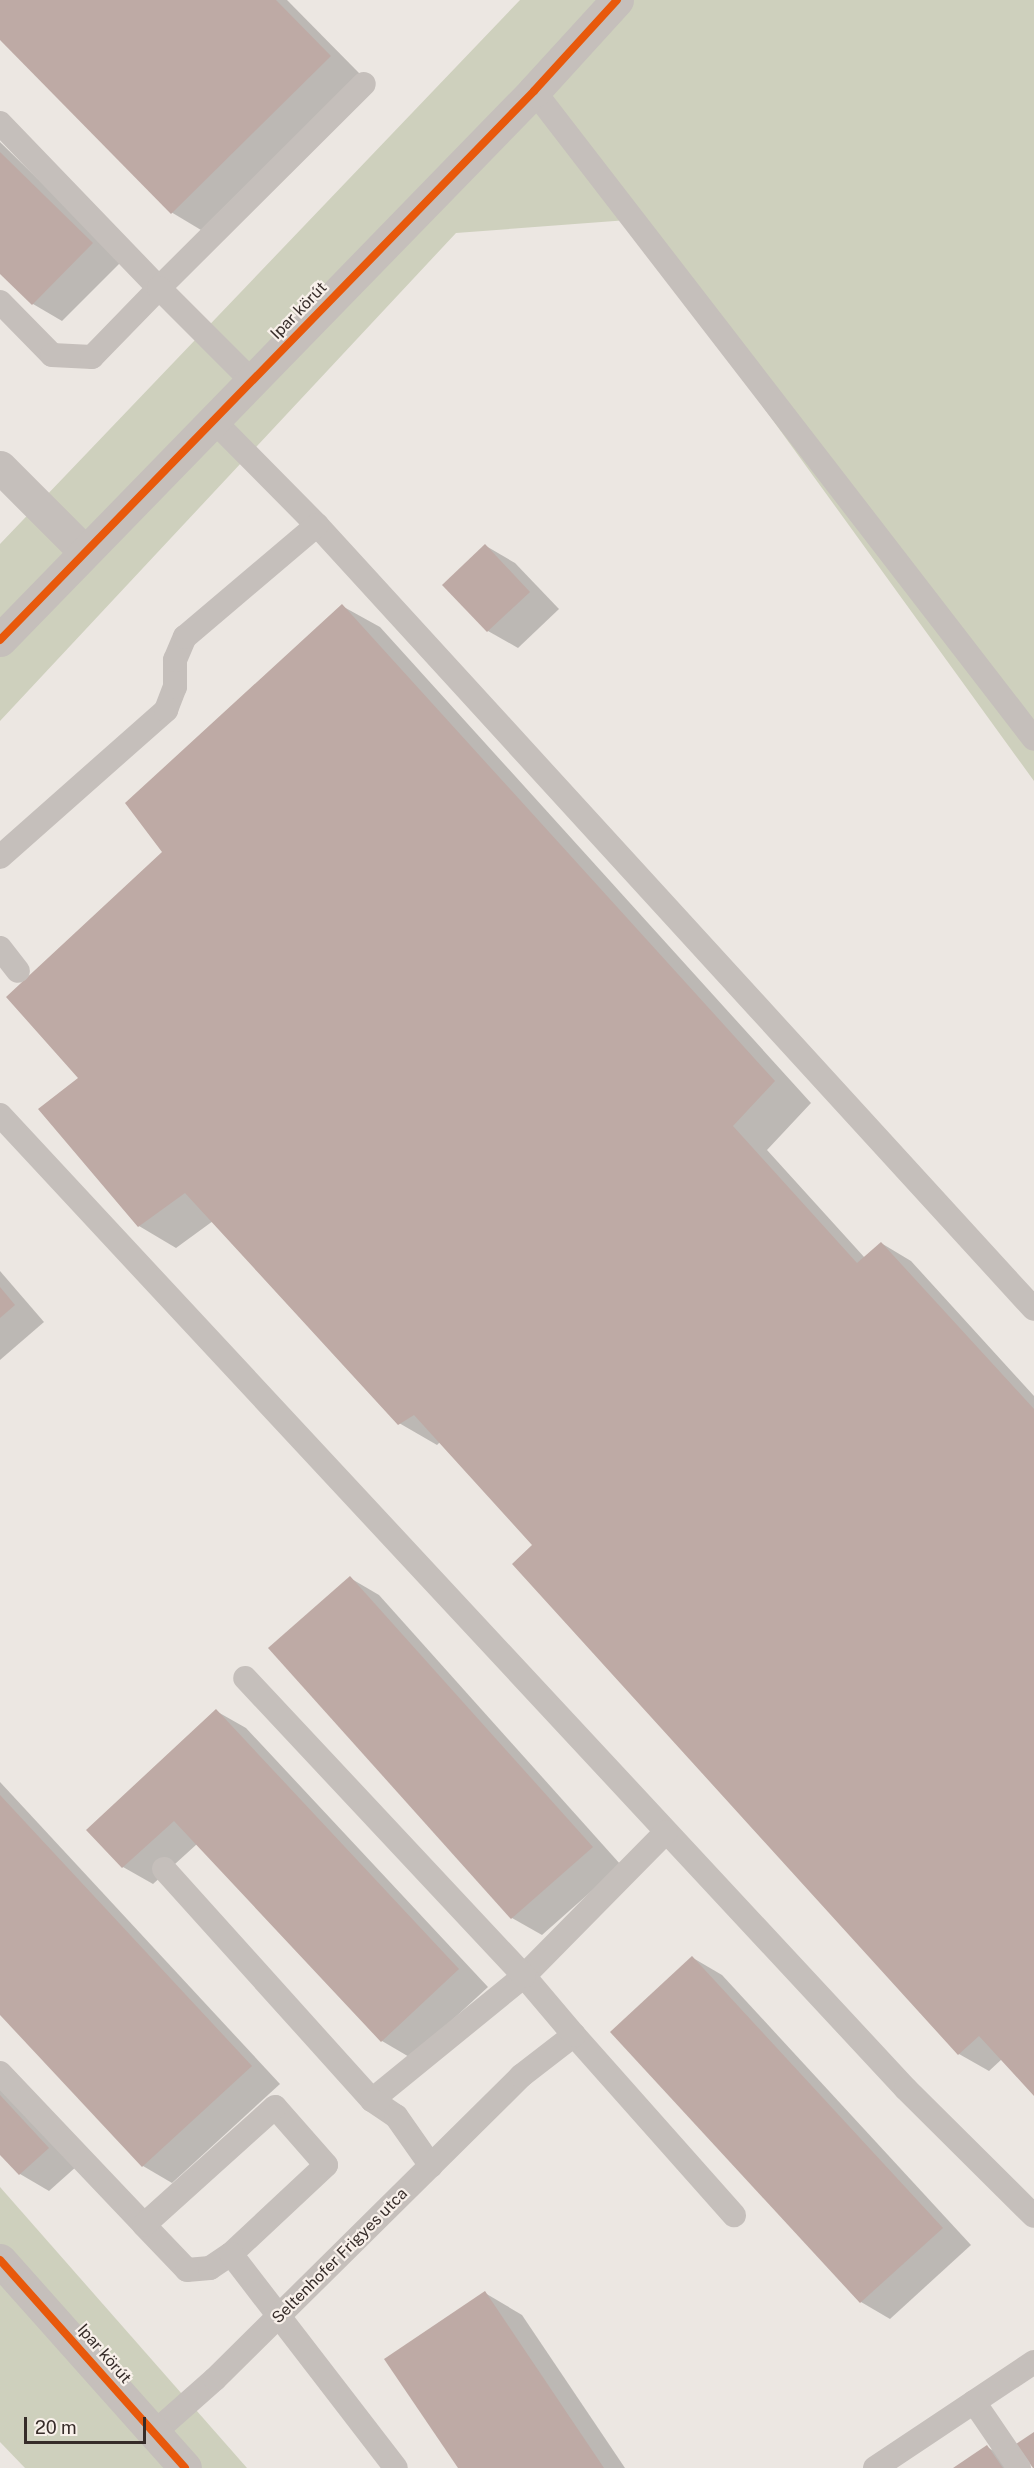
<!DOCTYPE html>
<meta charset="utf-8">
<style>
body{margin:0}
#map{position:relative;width:1034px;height:2468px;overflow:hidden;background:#ece7e2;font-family:"Public Sans",sans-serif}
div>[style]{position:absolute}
.green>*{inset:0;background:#ced0bd}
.shadow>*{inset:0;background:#0003}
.building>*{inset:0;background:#beaaa5}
.lane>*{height:24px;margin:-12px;padding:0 12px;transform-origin:12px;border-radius:12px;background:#c5bfbb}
.street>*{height:33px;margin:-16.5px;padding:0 16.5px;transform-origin:16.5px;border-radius:16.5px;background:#c5bfbb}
.cycleway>*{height:8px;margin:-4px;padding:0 4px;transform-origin:4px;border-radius:4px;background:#e8590c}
span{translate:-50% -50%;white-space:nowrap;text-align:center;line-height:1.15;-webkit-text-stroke:4.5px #f8f0ea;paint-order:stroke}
.street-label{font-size:16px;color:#362c29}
.scale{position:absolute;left:24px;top:2417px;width:122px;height:27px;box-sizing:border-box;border:3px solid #362c29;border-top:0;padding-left:8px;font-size:18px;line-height:21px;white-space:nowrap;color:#362c29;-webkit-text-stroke:4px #f8f0ea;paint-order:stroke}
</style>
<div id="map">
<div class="green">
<div style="clip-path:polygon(520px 0,1034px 0,1034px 781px,628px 220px,456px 233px,0 721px,0 544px)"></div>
<div style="clip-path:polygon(0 2187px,247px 2468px,25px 2468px,0 2442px)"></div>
</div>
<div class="shadow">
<div style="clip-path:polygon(0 0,287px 0,360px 74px,201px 230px,171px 212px,0 38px)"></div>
<div style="clip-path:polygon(0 142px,122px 261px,62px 321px,33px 304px,0 272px)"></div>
<div style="clip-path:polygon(486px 546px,515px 563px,559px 609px,518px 648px,488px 631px,445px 585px)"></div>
<div style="clip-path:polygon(342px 606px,380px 627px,811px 1103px,767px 1150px,865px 1258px,881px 1243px,911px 1261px,1034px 1396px,1034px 2094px,1002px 2059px,989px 2071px,959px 2054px,534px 1545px,440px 1442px,437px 1445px,399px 1423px,213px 1221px,176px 1248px,139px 1226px,80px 1078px,164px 852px)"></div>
<div style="clip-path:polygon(0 1271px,44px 1322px,0 1360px)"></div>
<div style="clip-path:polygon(350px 1578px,379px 1595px,621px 1865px,542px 1935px,512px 1918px,270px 1648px)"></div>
<div style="clip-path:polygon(216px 1711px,246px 1728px,488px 1987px,411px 2058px,382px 2041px,197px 1844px,153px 1884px,123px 1867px,88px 1830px)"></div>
<div style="clip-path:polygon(0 1782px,280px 2084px,172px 2183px,143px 2166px,0 2012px)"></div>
<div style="clip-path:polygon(693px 1958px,722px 1975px,971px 2245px,890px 2319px,861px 2302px,612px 2032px)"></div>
<div style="clip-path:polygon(0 2082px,77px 2166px,49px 2191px,20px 2174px,0 2153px)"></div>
<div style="clip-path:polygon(485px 2293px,522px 2315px,625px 2468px,460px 2468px)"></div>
<div style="clip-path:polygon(987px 2447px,1017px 2464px,1020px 2468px,956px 2468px)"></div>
</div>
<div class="building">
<div style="clip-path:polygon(0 0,276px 0,331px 56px,171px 214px,0 40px)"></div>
<div style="clip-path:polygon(0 152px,93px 243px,32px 305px,0 274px)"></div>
<div style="clip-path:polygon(485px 544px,530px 592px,487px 632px,442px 585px)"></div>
<div style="clip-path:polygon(342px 604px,775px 1081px,733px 1126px,857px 1263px,881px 1242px,1034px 1409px,1034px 2096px,979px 2036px,958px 2055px,512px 1564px,532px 1545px,414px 1415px,398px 1425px,185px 1193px,138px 1227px,38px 1109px,78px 1078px,6px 997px,162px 852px,125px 803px)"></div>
<div style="clip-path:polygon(0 1287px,15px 1305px,0 1318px)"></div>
<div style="clip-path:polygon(350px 1576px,593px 1847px,511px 1919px,268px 1648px)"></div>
<div style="clip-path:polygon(216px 1709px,459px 1969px,381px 2042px,174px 1821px,122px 1868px,86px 1830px)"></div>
<div style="clip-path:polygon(0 1795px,252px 2066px,142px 2167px,0 2015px)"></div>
<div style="clip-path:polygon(692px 1956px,943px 2228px,860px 2303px,610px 2032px)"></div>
<div style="clip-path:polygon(0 2095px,49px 2148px,19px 2175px,0 2155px)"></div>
<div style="clip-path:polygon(485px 2291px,604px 2468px,458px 2468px,384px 2359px)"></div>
<div style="clip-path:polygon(1034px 2432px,1034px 2468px,1033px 2468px,1016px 2444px)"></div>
<div style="clip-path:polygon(987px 2445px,1003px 2468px,953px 2468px)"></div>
</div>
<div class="lane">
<div style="left:534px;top:91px;width:818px;rotate:52.35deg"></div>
<div style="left:0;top:123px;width:229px;rotate:46.1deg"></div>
<div style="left:159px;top:288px;width:289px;rotate:-44.9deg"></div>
<div style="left:0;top:302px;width:74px;rotate:45.5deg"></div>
<div style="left:52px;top:355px;width:40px;rotate:2.9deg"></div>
<div style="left:92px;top:357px;width:96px;rotate:-45.8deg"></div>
<div style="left:159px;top:288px;width:130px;rotate:45deg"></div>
<div style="left:213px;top:420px;width:148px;rotate:45.3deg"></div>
<div style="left:317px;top:525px;width:1062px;rotate:47.56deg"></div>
<div style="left:0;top:857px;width:222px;rotate:-41.5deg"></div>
<div style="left:166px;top:710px;width:25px;rotate:-69deg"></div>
<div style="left:175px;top:687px;width:27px;rotate:-90deg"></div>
<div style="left:175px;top:660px;width:25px;rotate:-67deg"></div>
<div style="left:185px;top:637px;width:173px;rotate:-40.3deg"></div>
<div style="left:0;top:948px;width:29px;rotate:52deg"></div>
<div style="left:0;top:1115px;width:1330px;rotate:47.07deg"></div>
<div style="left:906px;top:2089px;width:180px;rotate:44.8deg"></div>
<div style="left:164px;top:1869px;width:311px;rotate:48deg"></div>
<div style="left:372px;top:2100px;width:196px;rotate:-39.2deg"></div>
<div style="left:524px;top:1976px;width:202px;rotate:-45.4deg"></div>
<div style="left:574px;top:2035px;width:241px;rotate:48.4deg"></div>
<div style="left:0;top:2073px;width:209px;rotate:46.5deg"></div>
<div style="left:144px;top:2225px;width:62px;rotate:46.3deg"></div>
<div style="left:187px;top:2270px;width:23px;rotate:-5deg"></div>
<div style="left:210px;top:2268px;width:25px;rotate:-34deg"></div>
<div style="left:231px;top:2254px;width:130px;rotate:-43.1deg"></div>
<div style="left:326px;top:2165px;width:77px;rotate:-131.3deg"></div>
<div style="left:275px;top:2107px;width:176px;rotate:138deg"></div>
<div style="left:372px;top:2100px;width:29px;rotate:34deg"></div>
<div style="left:396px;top:2116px;width:61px;rotate:55deg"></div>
<div style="left:231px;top:2254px;width:270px;rotate:52.4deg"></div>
<div style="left:974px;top:2402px;width:80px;rotate:55.7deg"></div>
<div style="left:155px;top:2432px;width:80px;rotate:-41.5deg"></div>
<div style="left:215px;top:2379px;width:431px;rotate:-44.7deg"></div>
<div style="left:521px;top:2076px;width:67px;rotate:-37.7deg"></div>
<div style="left:574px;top:2035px;width:77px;rotate:-130.3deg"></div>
<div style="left:524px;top:1976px;width:408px;rotate:-133.1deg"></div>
<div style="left:875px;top:2468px;width:191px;rotate:-33.7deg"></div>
</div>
<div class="street">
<div style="left:0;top:467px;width:120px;rotate:45deg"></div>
<div style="left:0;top:640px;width:766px;rotate:-45.79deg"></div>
<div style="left:534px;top:91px;width:123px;rotate:-47.6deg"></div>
<div style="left:0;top:2260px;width:278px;rotate:48.3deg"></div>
</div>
<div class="cycleway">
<div style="left:0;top:640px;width:766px;rotate:-45.79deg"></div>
<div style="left:534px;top:91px;width:123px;rotate:-47.6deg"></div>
<div style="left:0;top:2260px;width:278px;rotate:48.3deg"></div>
</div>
<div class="street-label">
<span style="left:299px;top:311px;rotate:-46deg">Ipar körút</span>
<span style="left:340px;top:2256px;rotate:-45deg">Seltenhofer Frigyes utca</span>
<span style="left:104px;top:2354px;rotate:49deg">Ipar körút</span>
</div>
<div class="scale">20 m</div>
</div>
